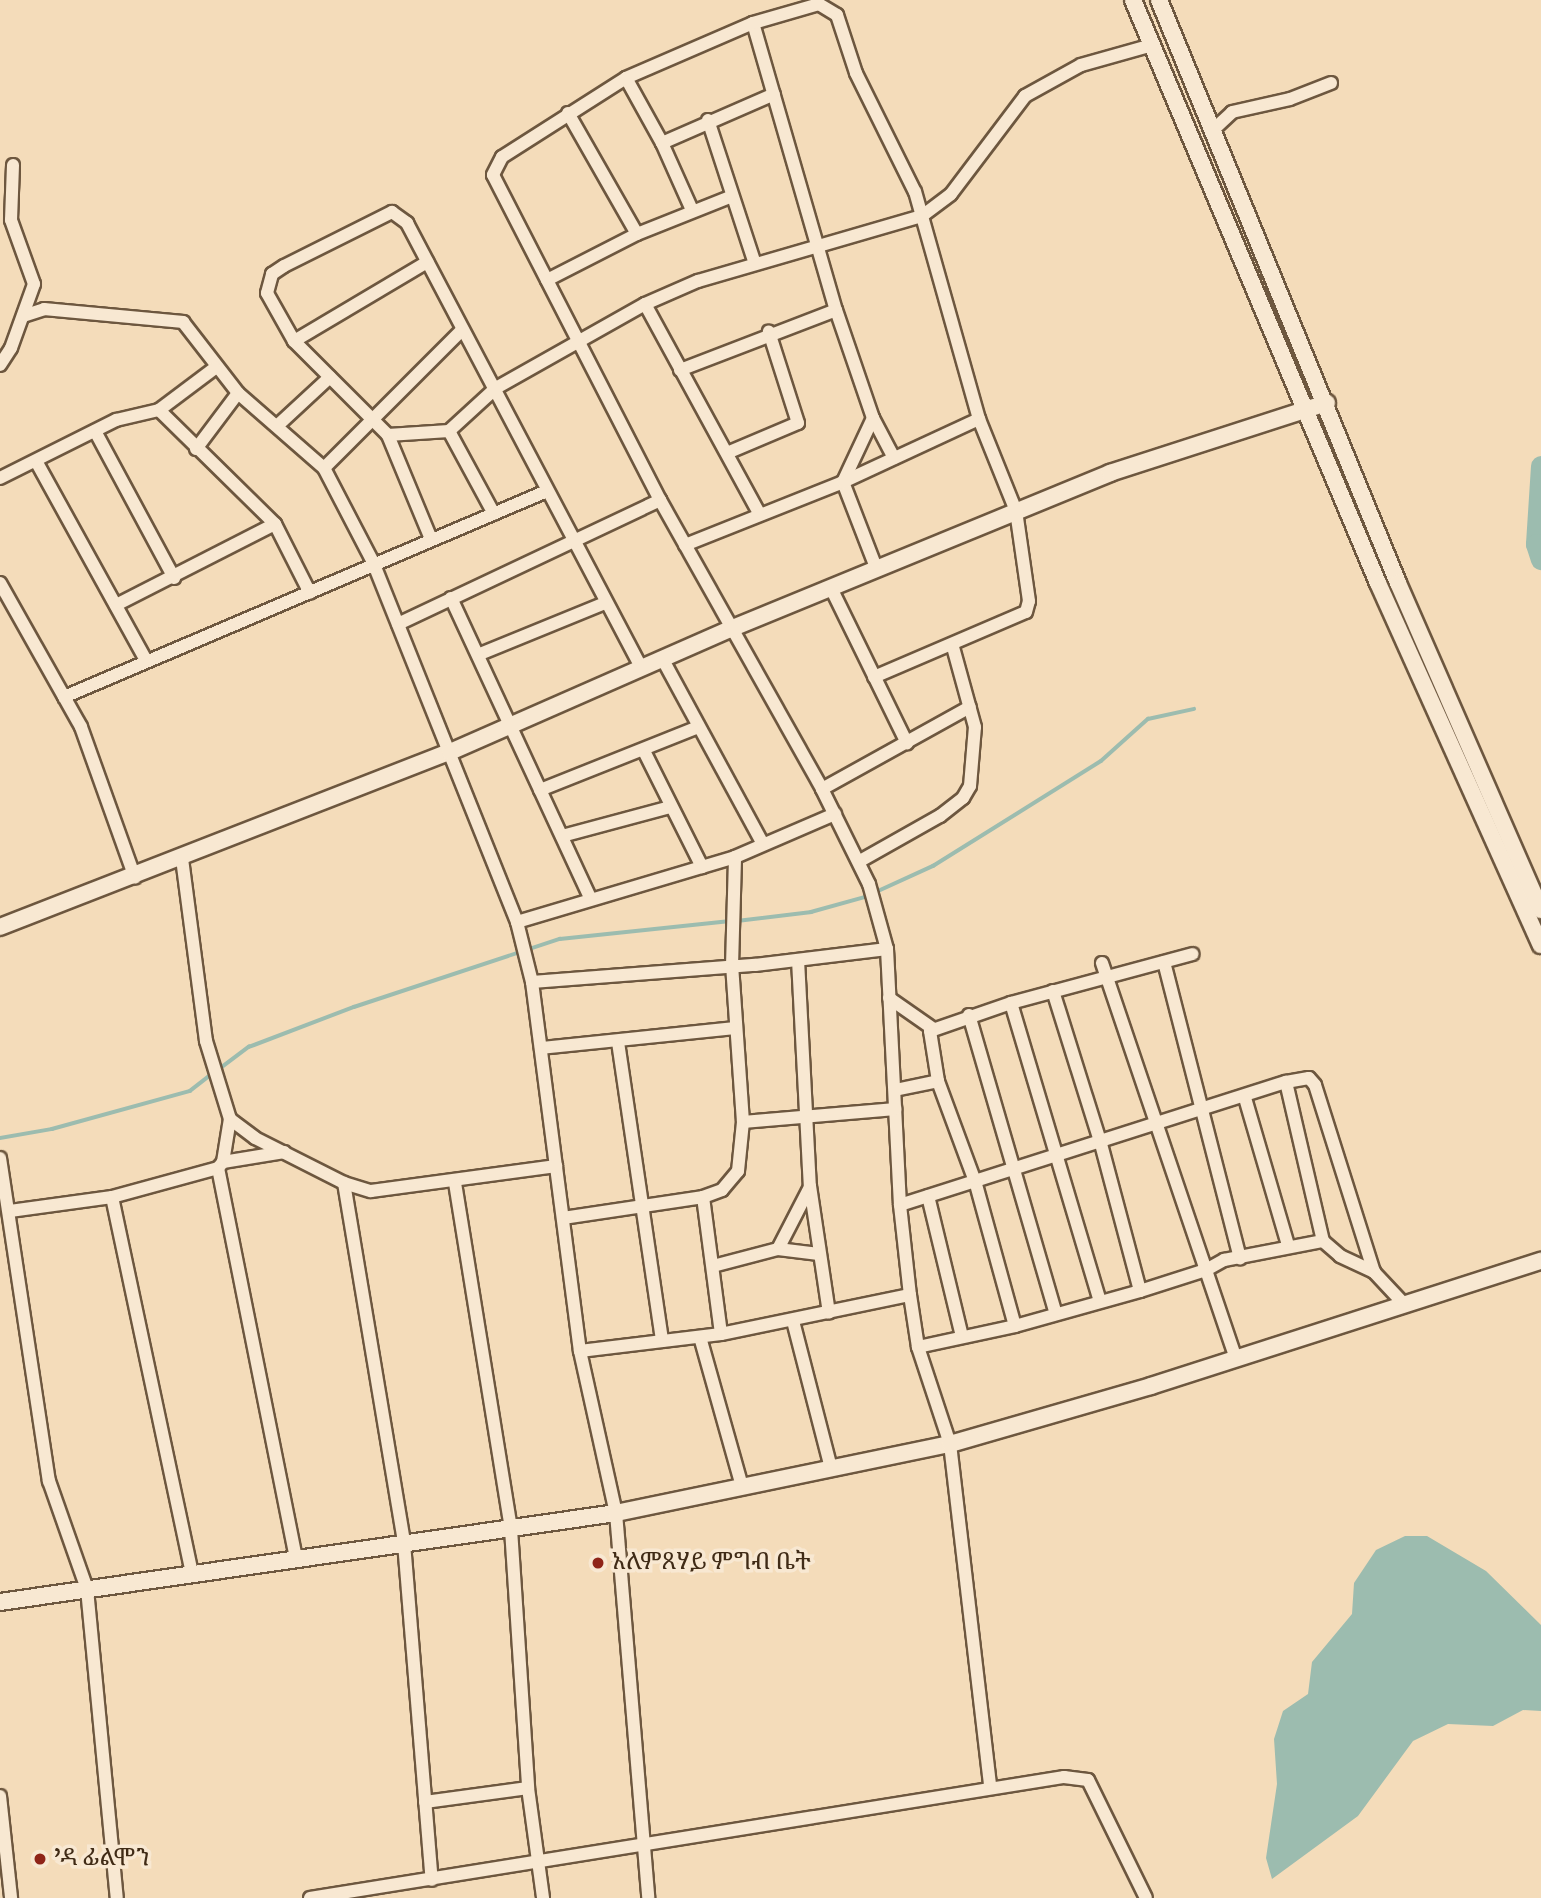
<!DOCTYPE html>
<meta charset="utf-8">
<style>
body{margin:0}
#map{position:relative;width:1541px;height:1898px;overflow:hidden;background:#f4dcba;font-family:"IM FELL English","Noto Serif Ethiopic",serif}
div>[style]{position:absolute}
.water>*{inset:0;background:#9cbcaf}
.stream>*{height:3.5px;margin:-1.75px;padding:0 1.75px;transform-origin:1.75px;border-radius:1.75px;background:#9cbcaf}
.river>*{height:21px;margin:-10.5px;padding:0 10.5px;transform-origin:10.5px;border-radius:10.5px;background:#9cbcaf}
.roads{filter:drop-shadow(2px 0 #6d573f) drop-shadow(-2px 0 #6d573f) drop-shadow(0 2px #6d573f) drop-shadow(0 -2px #6d573f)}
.minor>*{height:12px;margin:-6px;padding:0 6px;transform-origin:6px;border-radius:6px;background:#f8e8d2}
.tertiary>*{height:16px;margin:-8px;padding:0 8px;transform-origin:8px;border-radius:8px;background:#f8e8d2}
.dots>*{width:19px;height:19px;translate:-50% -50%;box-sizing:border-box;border:4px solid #f8e8d2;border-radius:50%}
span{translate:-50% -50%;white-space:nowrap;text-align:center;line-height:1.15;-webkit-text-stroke:7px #f8e8d2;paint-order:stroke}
.poi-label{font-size:24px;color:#402b16}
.left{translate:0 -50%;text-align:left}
</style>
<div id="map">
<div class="water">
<div style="clip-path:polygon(1405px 1536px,1427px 1536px,1486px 1571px,1541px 1625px,1541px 1711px,1523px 1710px,1493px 1726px,1448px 1724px,1413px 1741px,1358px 1816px,1272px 1879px,1266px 1858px,1277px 1784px,1274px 1739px,1283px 1711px,1308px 1694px,1312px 1662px,1352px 1614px,1354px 1583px,1376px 1550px)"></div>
</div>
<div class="stream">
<div style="left:737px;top:921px;width:75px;rotate:-6.9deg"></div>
<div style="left:811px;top:912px;width:56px;rotate:-15.5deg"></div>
<div style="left:865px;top:897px;width:75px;rotate:-24.5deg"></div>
<div style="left:933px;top:866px;width:198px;rotate:-32deg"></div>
<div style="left:1101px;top:761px;width:63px;rotate:-41.8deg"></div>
<div style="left:1148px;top:719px;width:47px;rotate:-12.3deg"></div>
<div style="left:218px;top:1070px;width:39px;rotate:-37deg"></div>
<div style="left:249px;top:1047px;width:112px;rotate:-20.9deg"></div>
<div style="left:354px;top:1007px;width:217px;rotate:-18.3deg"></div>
<div style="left:560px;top:939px;width:171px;rotate:-6deg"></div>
<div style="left:0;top:1138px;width:53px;rotate:-9.8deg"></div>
<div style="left:52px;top:1129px;width:143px;rotate:-15.4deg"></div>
<div style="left:190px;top:1091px;width:28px;rotate:-38deg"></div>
</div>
<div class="river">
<div style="left:1541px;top:466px;width:78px;rotate:93.7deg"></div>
<div style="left:1536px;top:544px;width:16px;rotate:72deg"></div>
</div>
<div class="roads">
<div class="minor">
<div style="left:753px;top:23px;width:299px;rotate:73.9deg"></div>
<div style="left:836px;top:310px;width:114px;rotate:71.1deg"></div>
<div style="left:873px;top:418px;width:45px;rotate:62.3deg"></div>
<div style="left:626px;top:78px;width:74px;rotate:61deg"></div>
<div style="left:568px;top:113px;width:139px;rotate:60.3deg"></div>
<div style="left:708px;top:120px;width:151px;rotate:71.9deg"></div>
<div style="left:1213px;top:130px;width:26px;rotate:-43deg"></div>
<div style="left:1232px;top:112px;width:59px;rotate:-12.6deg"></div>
<div style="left:1290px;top:99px;width:44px;rotate:-21.3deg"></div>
<div style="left:692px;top:210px;width:73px;rotate:-114.1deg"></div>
<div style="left:662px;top:143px;width:122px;rotate:-23.6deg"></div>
<div style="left:547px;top:280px;width:101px;rotate:-27.1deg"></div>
<div style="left:637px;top:234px;width:100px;rotate:-21.7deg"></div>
<div style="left:645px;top:304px;width:238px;rotate:61.4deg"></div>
<div style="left:23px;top:316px;width:22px;rotate:-18deg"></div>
<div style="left:44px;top:309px;width:140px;rotate:5.3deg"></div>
<div style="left:183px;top:322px;width:90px;rotate:52.2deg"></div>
<div style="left:238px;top:393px;width:114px;rotate:41.1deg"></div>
<div style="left:324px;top:468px;width:106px;rotate:62.5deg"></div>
<div style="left:373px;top:562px;width:388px;rotate:68.2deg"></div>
<div style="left:517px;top:922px;width:62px;rotate:76deg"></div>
<div style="left:532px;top:982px;width:372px;rotate:82.6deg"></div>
<div style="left:580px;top:1351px;width:166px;rotate:77.5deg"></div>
<div style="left:616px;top:1513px;width:386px;rotate:85.2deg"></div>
<div style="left:294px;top:341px;width:155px;rotate:-30.7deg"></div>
<div style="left:0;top:365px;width:20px;rotate:-57deg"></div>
<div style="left:11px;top:348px;width:68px;rotate:-70.2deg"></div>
<div style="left:34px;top:284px;width:68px;rotate:-109.8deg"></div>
<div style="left:11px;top:220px;width:55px;rotate:-87.9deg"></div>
<div style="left:680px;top:370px;width:167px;rotate:-21deg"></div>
<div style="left:159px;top:410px;width:163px;rotate:44.5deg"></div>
<div style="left:275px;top:524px;width:77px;rotate:63.1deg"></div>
<div style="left:873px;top:418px;width:71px;rotate:115.1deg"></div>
<div style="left:843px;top:482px;width:94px;rotate:68.9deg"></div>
<div style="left:277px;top:426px;width:72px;rotate:-42.8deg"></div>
<div style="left:95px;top:431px;width:167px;rotate:61.7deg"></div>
<div style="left:449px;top:431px;width:94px;rotate:61.5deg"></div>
<div style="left:388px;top:435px;width:61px;rotate:-3.8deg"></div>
<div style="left:449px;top:431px;width:64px;rotate:-42.5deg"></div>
<div style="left:496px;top:388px;width:171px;rotate:-29.4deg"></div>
<div style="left:645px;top:304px;width:58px;rotate:-23.5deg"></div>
<div style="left:698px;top:281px;width:233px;rotate:-16.2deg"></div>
<div style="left:922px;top:216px;width:36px;rotate:-37deg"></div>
<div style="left:951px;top:194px;width:123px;rotate:-52.9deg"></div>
<div style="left:1025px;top:96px;width:64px;rotate:-29deg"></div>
<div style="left:1081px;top:65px;width:74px;rotate:-15.7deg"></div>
<div style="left:196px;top:449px;width:70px;rotate:-53.1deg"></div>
<div style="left:727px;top:453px;width:77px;rotate:-22.9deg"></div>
<div style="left:798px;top:423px;width:96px;rotate:-107.7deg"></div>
<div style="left:36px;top:461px;width:227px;rotate:61.1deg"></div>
<div style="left:324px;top:468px;width:194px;rotate:-45deg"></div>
<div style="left:0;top:478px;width:130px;rotate:-26.6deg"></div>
<div style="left:116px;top:420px;width:44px;rotate:-13.1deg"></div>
<div style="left:159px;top:410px;width:70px;rotate:-36.9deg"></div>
<div style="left:431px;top:539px;width:113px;rotate:-112.5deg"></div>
<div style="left:388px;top:435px;width:133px;rotate:-135deg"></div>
<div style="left:294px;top:341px;width:55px;rotate:-119.4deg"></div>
<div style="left:267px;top:293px;width:20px;rotate:-75deg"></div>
<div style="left:272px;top:274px;width:14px;rotate:-34deg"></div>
<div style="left:284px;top:266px;width:121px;rotate:-26.6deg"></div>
<div style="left:392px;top:212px;width:19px;rotate:36deg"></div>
<div style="left:407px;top:223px;width:504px;rotate:62.21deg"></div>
<div style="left:685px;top:545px;width:170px;rotate:-21.7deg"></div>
<div style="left:843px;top:482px;width:150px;rotate:-24.9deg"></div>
<div style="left:0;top:583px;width:165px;rotate:60.6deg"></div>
<div style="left:81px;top:727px;width:160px;rotate:70.3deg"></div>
<div style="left:831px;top:588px;width:173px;rotate:63.9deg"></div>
<div style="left:451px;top:598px;width:331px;rotate:65.1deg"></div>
<div style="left:116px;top:605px;width:178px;rotate:-27deg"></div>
<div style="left:398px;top:624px;width:290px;rotate:-25.3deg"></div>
<div style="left:480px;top:654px;width:135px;rotate:-22.2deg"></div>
<div style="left:663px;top:660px;width:207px;rotate:61.5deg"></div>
<div style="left:874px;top:677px;width:165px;rotate:-23.2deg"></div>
<div style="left:1026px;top:612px;width:11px;rotate:-75deg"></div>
<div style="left:1029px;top:601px;width:91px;rotate:-98.2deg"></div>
<div style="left:1016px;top:511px;width:99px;rotate:-111.9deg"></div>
<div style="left:979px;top:419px;width:236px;rotate:-105.7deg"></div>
<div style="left:915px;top:192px;width:133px;rotate:-116.4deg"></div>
<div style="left:856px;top:73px;width:61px;rotate:-108.1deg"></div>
<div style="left:837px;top:15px;width:21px;rotate:-149deg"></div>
<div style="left:819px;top:4px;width:69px;rotate:163.9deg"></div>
<div style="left:753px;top:23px;width:138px;rotate:156.6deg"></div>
<div style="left:626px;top:78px;width:147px;rotate:147.5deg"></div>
<div style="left:502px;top:157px;width:20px;rotate:117deg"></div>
<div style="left:493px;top:175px;width:365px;rotate:62.8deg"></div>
<div style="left:660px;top:500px;width:331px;rotate:60.7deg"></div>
<div style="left:822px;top:789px;width:106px;rotate:63.7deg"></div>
<div style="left:869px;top:884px;width:67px;rotate:74.5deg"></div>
<div style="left:887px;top:949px;width:256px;rotate:87.1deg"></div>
<div style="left:900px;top:1205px;width:91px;rotate:83.7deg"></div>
<div style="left:910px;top:1295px;width:53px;rotate:81.3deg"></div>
<div style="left:918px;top:1347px;width:102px;rotate:71.7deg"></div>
<div style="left:950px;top:1444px;width:345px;rotate:83.3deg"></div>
<div style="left:64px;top:697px;width:525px;rotate:-23.1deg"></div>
<div style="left:644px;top:751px;width:130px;rotate:63.4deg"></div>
<div style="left:822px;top:789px;width:169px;rotate:-29deg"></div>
<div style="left:540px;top:790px;width:170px;rotate:-21.7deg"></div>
<div style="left:562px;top:836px;width:112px;rotate:-15deg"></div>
<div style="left:860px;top:861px;width:92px;rotate:-29.4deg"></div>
<div style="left:940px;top:816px;width:29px;rotate:-38deg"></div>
<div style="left:963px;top:798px;width:14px;rotate:-60deg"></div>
<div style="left:970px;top:786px;width:59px;rotate:-85.2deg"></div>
<div style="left:975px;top:727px;width:83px;rotate:-105.4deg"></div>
<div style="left:517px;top:922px;width:227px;rotate:-16.6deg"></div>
<div style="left:735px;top:857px;width:109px;rotate:-23.3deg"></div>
<div style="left:798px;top:960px;width:226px;rotate:87deg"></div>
<div style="left:810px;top:1186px;width:128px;rotate:81.5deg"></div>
<div style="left:1164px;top:962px;width:306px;rotate:75.6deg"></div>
<div style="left:1102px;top:963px;width:418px;rotate:71.3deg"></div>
<div style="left:532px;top:982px;width:224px;rotate:-4.4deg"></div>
<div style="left:755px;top:965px;width:133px;rotate:-6.9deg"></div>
<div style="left:1053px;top:991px;width:160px;rotate:72.6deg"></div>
<div style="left:1101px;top:1144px;width:152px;rotate:75.1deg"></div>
<div style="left:889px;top:998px;width:52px;rotate:34.9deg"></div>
<div style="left:1011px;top:1003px;width:311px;rotate:73.4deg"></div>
<div style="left:969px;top:1015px;width:311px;rotate:73.8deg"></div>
<div style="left:618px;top:1042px;width:302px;rotate:81.6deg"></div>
<div style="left:541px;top:1048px;width:194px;rotate:-5.9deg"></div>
<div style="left:1286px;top:1082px;width:23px;rotate:-10deg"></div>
<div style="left:1309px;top:1078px;width:9px;rotate:49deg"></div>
<div style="left:1315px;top:1085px;width:196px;rotate:72.5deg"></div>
<div style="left:1374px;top:1272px;width:42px;rotate:46.9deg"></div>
<div style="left:895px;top:1090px;width:44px;rotate:-11.8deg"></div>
<div style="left:1245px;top:1098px;width:153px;rotate:73.7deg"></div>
<div style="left:230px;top:1119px;width:31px;rotate:37deg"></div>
<div style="left:255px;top:1138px;width:100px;rotate:26.8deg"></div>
<div style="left:344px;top:1183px;width:28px;rotate:17deg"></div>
<div style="left:371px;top:1191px;width:187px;rotate:-7.7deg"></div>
<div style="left:743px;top:1122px;width:153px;rotate:-4.9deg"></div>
<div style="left:0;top:1158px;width:327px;rotate:81.4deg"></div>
<div style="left:49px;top:1481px;width:114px;rotate:70.6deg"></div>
<div style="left:87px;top:1589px;width:310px;rotate:84.5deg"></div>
<div style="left:223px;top:1162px;width:62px;rotate:-9.3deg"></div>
<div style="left:218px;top:1168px;width:398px;rotate:78.7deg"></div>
<div style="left:344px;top:1183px;width:365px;rotate:80.5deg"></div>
<div style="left:404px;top:1543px;width:338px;rotate:85.3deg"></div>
<div style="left:455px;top:1183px;width:351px;rotate:80.8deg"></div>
<div style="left:511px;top:1529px;width:260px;rotate:86.2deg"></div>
<div style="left:528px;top:1788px;width:111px;rotate:82.2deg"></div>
<div style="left:928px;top:1196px;width:145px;rotate:76.4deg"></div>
<div style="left:112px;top:1197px;width:383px;rotate:78deg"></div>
<div style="left:703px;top:1197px;width:138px;rotate:82.5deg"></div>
<div style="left:900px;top:1205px;width:405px;rotate:-17.7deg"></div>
<div style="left:1286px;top:1082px;width:163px;rotate:76.9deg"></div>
<div style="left:1323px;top:1241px;width:23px;rotate:41deg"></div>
<div style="left:1340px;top:1256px;width:38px;rotate:25deg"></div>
<div style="left:10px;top:1211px;width:103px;rotate:-7.8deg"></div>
<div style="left:112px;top:1197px;width:110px;rotate:-15.3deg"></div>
<div style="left:218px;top:1168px;width:8px;rotate:-50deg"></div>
<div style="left:223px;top:1162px;width:44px;rotate:-80.8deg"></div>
<div style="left:230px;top:1119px;width:82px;rotate:-107.1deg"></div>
<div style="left:206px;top:1041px;width:184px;rotate:-97.5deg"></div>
<div style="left:563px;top:1218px;width:142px;rotate:-8.5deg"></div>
<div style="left:703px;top:1197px;width:20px;rotate:-20deg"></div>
<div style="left:722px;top:1190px;width:25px;rotate:-50deg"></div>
<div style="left:738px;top:1171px;width:49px;rotate:-84.2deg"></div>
<div style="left:743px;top:1122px;width:156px;rotate:-94deg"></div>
<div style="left:732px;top:966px;width:109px;rotate:-88.4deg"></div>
<div style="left:778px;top:1249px;width:39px;rotate:7deg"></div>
<div style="left:713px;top:1266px;width:67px;rotate:-14.7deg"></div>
<div style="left:778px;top:1249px;width:70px;rotate:-62.7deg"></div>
<div style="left:793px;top:1321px;width:152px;rotate:75.5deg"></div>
<div style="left:1015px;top:1326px;width:147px;rotate:-105.4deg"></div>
<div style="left:976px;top:1184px;width:110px;rotate:-110.3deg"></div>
<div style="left:938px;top:1081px;width:51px;rotate:-99.1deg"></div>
<div style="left:930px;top:1031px;width:86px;rotate:-19.1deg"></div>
<div style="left:1011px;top:1003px;width:188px;rotate:-15.1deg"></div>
<div style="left:700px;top:1337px;width:155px;rotate:74.3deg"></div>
<div style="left:918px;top:1347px;width:99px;rotate:-12.2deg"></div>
<div style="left:1015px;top:1326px;width:130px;rotate:-15.6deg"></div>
<div style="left:1140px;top:1291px;width:69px;rotate:-17.7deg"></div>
<div style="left:1206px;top:1270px;width:21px;rotate:-29deg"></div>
<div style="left:1224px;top:1260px;width:101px;rotate:-10.9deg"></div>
<div style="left:580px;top:1351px;width:142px;rotate:-6.9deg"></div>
<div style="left:721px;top:1334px;width:193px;rotate:-11.7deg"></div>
<div style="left:0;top:1796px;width:103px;rotate:83.8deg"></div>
<div style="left:425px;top:1802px;width:104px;rotate:-7.7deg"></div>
<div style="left:310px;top:1898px;width:764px;rotate:-9.12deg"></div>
<div style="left:1064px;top:1777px;width:24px;rotate:7deg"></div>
<div style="left:1088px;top:1780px;width:131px;rotate:63.8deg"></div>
</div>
<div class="tertiary">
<div style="left:1133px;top:0;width:632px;rotate:67.21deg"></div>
<div style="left:1378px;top:583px;width:397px;rotate:65.8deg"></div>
<div style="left:1159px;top:0;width:630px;rotate:67.71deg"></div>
<div style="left:1398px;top:583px;width:357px;rotate:66.4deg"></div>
<div style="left:0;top:927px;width:483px;rotate:-21.3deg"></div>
<div style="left:450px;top:752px;width:306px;rotate:-23.7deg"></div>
<div style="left:730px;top:629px;width:411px;rotate:-22.3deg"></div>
<div style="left:1110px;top:473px;width:228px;rotate:-17.9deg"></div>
<div style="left:0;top:1602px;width:622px;rotate:-8.22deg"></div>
<div style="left:616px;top:1513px;width:341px;rotate:-11.7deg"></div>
<div style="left:950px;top:1444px;width:209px;rotate:-16.1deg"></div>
<div style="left:1151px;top:1386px;width:410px;rotate:-17.8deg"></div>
</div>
</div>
<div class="dots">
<div style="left:598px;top:1563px;background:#8f2418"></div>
<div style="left:40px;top:1859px;background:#8f2418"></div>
</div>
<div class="poi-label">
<span class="left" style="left:612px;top:1563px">አለምጸሃይ ምግብ ቤት</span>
<span class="left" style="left:54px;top:1859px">'ዳ ፊልሞን</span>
</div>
</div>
